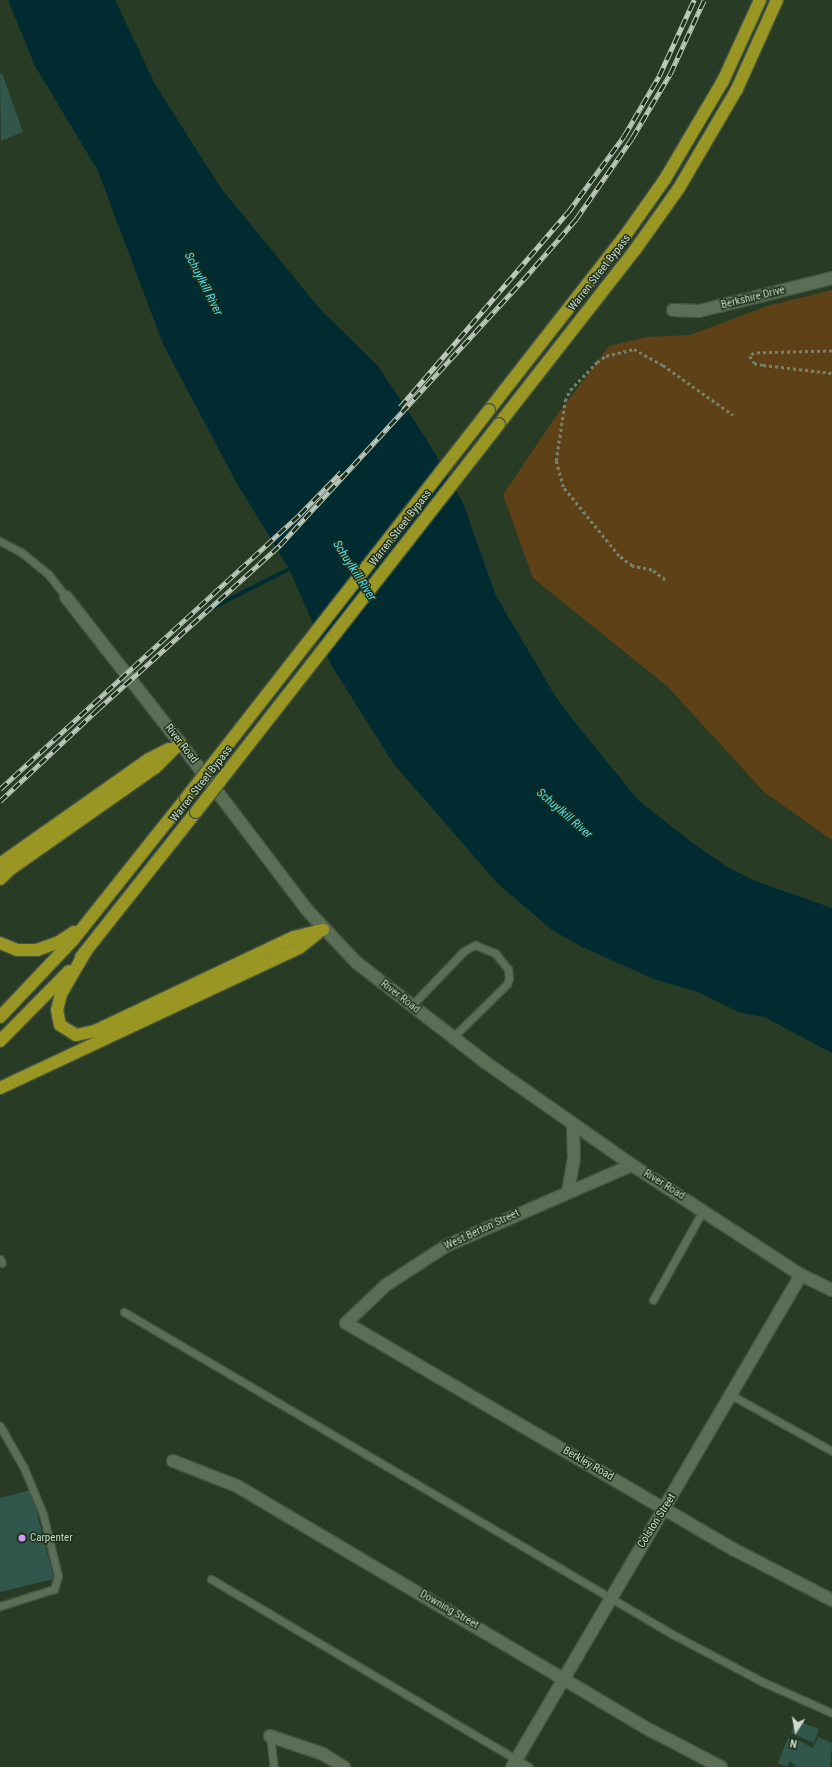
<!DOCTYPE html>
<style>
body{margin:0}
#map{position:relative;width:832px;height:1767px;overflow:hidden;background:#283b25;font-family:"Roboto Condensed",sans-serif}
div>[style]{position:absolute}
.green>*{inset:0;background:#5e4116}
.water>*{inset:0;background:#002b31}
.stream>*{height:4px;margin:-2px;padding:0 2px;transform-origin:2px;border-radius:2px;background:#002b31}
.building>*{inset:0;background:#31564c}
.path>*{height:2.5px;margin-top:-1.25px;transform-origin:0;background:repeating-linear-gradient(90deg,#748471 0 3px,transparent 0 6px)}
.roads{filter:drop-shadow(1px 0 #455542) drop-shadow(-1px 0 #455542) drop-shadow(0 1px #455542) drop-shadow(0 -1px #455542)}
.lane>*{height:7px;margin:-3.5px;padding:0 3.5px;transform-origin:3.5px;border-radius:3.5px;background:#5a6f56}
.street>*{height:12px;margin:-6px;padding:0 6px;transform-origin:6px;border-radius:6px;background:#5a6f56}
.secondary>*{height:12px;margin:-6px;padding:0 6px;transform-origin:6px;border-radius:6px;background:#5a6f56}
.highway>*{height:12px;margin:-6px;padding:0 6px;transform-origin:6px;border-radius:6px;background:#9a9623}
.rail>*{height:4.5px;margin-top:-2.25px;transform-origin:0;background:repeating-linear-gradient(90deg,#1e311b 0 9px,#bcc9ba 0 18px);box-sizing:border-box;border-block:1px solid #bcc9ba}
.bridges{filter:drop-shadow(1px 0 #455542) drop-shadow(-1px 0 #455542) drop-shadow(0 1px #455542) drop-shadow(0 -1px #455542)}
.highway-bridge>*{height:12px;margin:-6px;padding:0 6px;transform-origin:6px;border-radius:6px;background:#9a9623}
.dots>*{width:11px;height:11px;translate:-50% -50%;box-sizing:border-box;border:2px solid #1e311b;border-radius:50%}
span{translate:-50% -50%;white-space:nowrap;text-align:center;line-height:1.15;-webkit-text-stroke:3px #1e311b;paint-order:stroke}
.street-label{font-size:11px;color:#cdd9cb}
.poi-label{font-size:11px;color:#cdd9cb}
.left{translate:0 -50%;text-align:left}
.water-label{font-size:12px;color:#55dbf0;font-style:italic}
.north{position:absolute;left:776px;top:1711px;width:40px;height:40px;-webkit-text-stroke:3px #1e311b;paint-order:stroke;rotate:191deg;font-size:11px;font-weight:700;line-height:16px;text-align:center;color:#cdd9cb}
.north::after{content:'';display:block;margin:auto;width:14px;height:18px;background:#cdd9cb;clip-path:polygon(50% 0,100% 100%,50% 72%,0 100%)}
</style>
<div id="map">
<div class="green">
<div style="clip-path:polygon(832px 290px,832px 840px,764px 792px,668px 687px,533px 578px,503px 495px,554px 419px,609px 346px,647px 337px,690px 335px,767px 306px)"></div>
</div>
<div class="water">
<div style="clip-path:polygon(8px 0,115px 0,155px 84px,220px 187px,320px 309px,378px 366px,429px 443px,463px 503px,496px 596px,554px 694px,569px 715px,638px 800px,690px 841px,727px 867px,755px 881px,832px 908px,832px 1053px,764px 1017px,741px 1013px,698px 992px,654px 979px,580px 946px,552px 930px,498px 884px,393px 763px,332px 666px,289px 569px,235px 480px,163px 344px,98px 171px,35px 66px)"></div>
</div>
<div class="stream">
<div style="left:208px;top:610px;width:95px;rotate:-26.8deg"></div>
</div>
<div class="building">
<div style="clip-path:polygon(2px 73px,23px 132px,1px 141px,0 74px)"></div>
<div style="clip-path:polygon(31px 1490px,54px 1579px,0 1592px,0 1498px)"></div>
<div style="clip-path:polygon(796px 1720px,819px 1729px,814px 1743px,791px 1733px)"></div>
<div style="clip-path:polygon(818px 1737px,832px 1743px,830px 1767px,796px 1767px,790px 1761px,787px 1767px,778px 1763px,788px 1738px,796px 1739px,813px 1748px)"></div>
</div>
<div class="path">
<div style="left:832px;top:351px;width:78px;rotate:178.5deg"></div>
<div style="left:754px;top:353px;width:5px;rotate:143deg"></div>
<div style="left:750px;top:356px;width:8px;rotate:60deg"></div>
<div style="left:754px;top:363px;width:9px;rotate:13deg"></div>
<div style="left:763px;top:365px;width:69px;rotate:6.6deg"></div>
<div style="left:665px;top:580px;width:16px;rotate:-142deg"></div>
<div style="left:652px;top:570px;width:20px;rotate:-169deg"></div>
<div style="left:632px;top:566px;width:16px;rotate:-142deg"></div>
<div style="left:619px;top:556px;width:89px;rotate:-129.1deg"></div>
<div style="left:563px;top:487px;width:27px;rotate:-105deg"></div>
<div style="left:556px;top:461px;width:61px;rotate:-81.5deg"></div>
<div style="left:565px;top:401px;width:12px;rotate:-66deg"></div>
<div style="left:570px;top:390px;width:39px;rotate:-46deg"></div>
<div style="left:597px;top:362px;width:11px;rotate:-34deg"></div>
<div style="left:606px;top:356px;width:29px;rotate:-14deg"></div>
<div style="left:634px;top:349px;width:33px;rotate:29deg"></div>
<div style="left:663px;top:365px;width:86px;rotate:35.5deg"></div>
</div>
<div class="roads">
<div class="lane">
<div style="left:0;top:541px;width:24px;rotate:28deg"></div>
<div style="left:21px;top:552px;width:36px;rotate:39deg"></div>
<div style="left:49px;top:575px;width:28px;rotate:52deg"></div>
<div style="left:411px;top:1006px;width:76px;rotate:-46.1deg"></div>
<div style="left:464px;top:951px;width:13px;rotate:-29deg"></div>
<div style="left:475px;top:945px;width:22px;rotate:22deg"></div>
<div style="left:495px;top:953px;width:21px;rotate:51deg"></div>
<div style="left:508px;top:969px;width:9px;rotate:84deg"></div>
<div style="left:509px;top:978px;width:6px;rotate:108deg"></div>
<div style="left:507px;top:984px;width:76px;rotate:135.5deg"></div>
<div style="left:0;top:1259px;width:4px;rotate:63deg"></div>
<div style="left:653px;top:1300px;width:103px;rotate:-60.9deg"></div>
<div style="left:124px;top:1312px;width:636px;rotate:30.44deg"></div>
<div style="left:672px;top:1634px;width:103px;rotate:27.8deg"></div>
<div style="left:763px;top:1682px;width:76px;rotate:24.2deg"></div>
<div style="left:731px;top:1395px;width:115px;rotate:29deg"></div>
<div style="left:0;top:1426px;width:48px;rotate:60.3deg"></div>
<div style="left:24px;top:1468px;width:50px;rotate:67.6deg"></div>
<div style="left:43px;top:1514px;width:64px;rotate:76.4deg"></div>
<div style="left:58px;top:1576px;width:14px;rotate:107deg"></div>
<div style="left:54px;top:1589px;width:57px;rotate:162.5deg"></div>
<div style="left:211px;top:1579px;width:369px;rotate:30.6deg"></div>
<div style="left:270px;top:1736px;width:31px;rotate:83deg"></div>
</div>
<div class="street">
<div style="left:673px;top:310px;width:26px;rotate:2deg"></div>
<div style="left:699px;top:311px;width:137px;rotate:-13.9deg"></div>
<div style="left:66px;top:597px;width:185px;rotate:52deg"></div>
<div style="left:632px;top:1165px;width:203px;rotate:156.5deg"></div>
<div style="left:446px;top:1246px;width:72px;rotate:147deg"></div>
<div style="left:386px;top:1285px;width:55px;rotate:136.5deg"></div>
<div style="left:346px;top:1323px;width:450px;rotate:30.3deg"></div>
<div style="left:735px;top:1550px;width:109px;rotate:27.3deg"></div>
<div style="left:568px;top:1192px;width:34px;rotate:-80deg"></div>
<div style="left:574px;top:1159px;width:34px;rotate:-92deg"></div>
<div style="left:173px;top:1461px;width:69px;rotate:21.3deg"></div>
<div style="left:237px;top:1486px;width:482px;rotate:30.6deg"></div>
<div style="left:652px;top:1731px;width:78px;rotate:27.6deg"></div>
<div style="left:270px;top:1736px;width:56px;rotate:18.8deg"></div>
<div style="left:323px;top:1754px;width:25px;rotate:32deg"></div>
<div style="left:512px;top:1767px;width:571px;rotate:-59.57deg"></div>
</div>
<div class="secondary">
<div style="left:180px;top:743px;width:210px;rotate:52.7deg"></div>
<div style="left:307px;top:910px;width:73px;rotate:46.7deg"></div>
<div style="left:357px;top:963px;width:162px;rotate:37.7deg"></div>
<div style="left:485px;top:1062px;width:179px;rotate:35deg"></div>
<div style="left:632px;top:1165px;width:202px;rotate:33.1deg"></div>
<div style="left:801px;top:1275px;width:34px;rotate:26deg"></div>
</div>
<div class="highway">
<div style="left:489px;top:410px;width:216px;rotate:-52deg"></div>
<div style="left:622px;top:240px;width:75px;rotate:-54.8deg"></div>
<div style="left:665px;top:179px;width:114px;rotate:-59.4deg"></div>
<div style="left:723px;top:81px;width:89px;rotate:-65.4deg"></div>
<div style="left:499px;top:424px;width:221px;rotate:-52deg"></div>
<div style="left:635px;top:250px;width:76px;rotate:-54.6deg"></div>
<div style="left:679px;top:188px;width:115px;rotate:-59.6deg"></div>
<div style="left:737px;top:89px;width:98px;rotate:-65.8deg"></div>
<div style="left:0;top:864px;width:182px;rotate:-35.2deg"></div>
<div style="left:149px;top:759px;width:22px;rotate:-27deg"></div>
<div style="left:0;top:879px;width:16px;rotate:-43deg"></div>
<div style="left:12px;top:868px;width:174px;rotate:-35deg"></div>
<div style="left:155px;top:768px;width:35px;rotate:-45deg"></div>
<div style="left:0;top:943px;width:18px;rotate:22deg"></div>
<div style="left:17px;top:950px;width:20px"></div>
<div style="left:37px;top:950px;width:23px;rotate:-20deg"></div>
<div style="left:59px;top:942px;width:18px;rotate:-34deg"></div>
<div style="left:86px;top:951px;width:50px;rotate:120.2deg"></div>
<div style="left:61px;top:994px;width:16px;rotate:104deg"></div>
<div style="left:57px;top:1010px;width:15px;rotate:79deg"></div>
<div style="left:60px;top:1025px;width:19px;rotate:32deg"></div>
<div style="left:76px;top:1035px;width:19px;rotate:-12deg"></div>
<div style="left:95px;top:1031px;width:220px;rotate:-25.3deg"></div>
<div style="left:294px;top:937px;width:30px;rotate:-14deg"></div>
<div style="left:81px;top:957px;width:185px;rotate:-51.6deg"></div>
<div style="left:0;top:1017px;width:106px;rotate:-46.5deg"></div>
<div style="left:73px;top:940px;width:181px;rotate:-51.5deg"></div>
<div style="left:0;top:1041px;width:98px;rotate:-45.4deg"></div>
<div style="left:0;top:1088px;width:330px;rotate:-25.1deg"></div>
<div style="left:299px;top:948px;width:23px;rotate:-38deg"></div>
</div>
</div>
<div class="rail">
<div style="left:400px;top:407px;width:257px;rotate:-49.3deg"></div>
<div style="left:568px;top:212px;width:94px;rotate:-53.6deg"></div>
<div style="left:624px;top:136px;width:69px;rotate:-59.7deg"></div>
<div style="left:659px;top:76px;width:84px;rotate:-65.3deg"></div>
<div style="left:0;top:789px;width:407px;rotate:-42.5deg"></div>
<div style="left:300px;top:514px;width:59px;rotate:-45.7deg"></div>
<div style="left:0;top:801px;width:134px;rotate:-43.2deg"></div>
<div style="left:98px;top:709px;width:245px;rotate:-42deg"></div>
<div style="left:280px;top:545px;width:360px;rotate:-47.5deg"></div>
<div style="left:523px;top:280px;width:81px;rotate:-49deg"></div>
<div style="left:576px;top:219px;width:98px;rotate:-55.3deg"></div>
<div style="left:632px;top:138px;width:74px;rotate:-59.3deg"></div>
<div style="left:670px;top:74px;width:81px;rotate:-65.3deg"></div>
</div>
<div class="bridges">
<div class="highway-bridge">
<div style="left:186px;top:798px;width:492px;rotate:-52deg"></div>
<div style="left:196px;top:812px;width:492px;rotate:-52deg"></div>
</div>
</div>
<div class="dots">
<div style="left:22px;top:1538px;background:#d69bfa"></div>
</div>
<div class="street-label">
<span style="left:600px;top:273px;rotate:-52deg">Warren Street Bypass</span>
<span style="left:753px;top:298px;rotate:-14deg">Berkshire Drive</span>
<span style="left:401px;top:528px;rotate:-52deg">Warren Street Bypass</span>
<span style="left:181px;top:744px;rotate:52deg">River Road</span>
<span style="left:202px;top:784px;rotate:-52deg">Warren Street Bypass</span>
<span style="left:400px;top:997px;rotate:38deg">River Road</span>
<span style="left:664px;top:1185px;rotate:32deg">River Road</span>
<span style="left:482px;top:1230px;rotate:-25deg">West Berton Street</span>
<span style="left:588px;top:1464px;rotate:30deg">Berkley Road</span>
<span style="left:657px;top:1521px;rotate:-58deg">Colston Street</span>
<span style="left:449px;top:1610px;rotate:30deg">Downing Street</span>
</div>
<div class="poi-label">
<span class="left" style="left:30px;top:1538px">Carpenter</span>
</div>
<div class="water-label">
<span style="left:203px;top:284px;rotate:63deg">Schuylkill River</span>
<span style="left:354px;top:571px;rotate:57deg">Schuylkill River</span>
<span style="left:564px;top:814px;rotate:41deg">Schuylkill River</span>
</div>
<div class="north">N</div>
</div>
